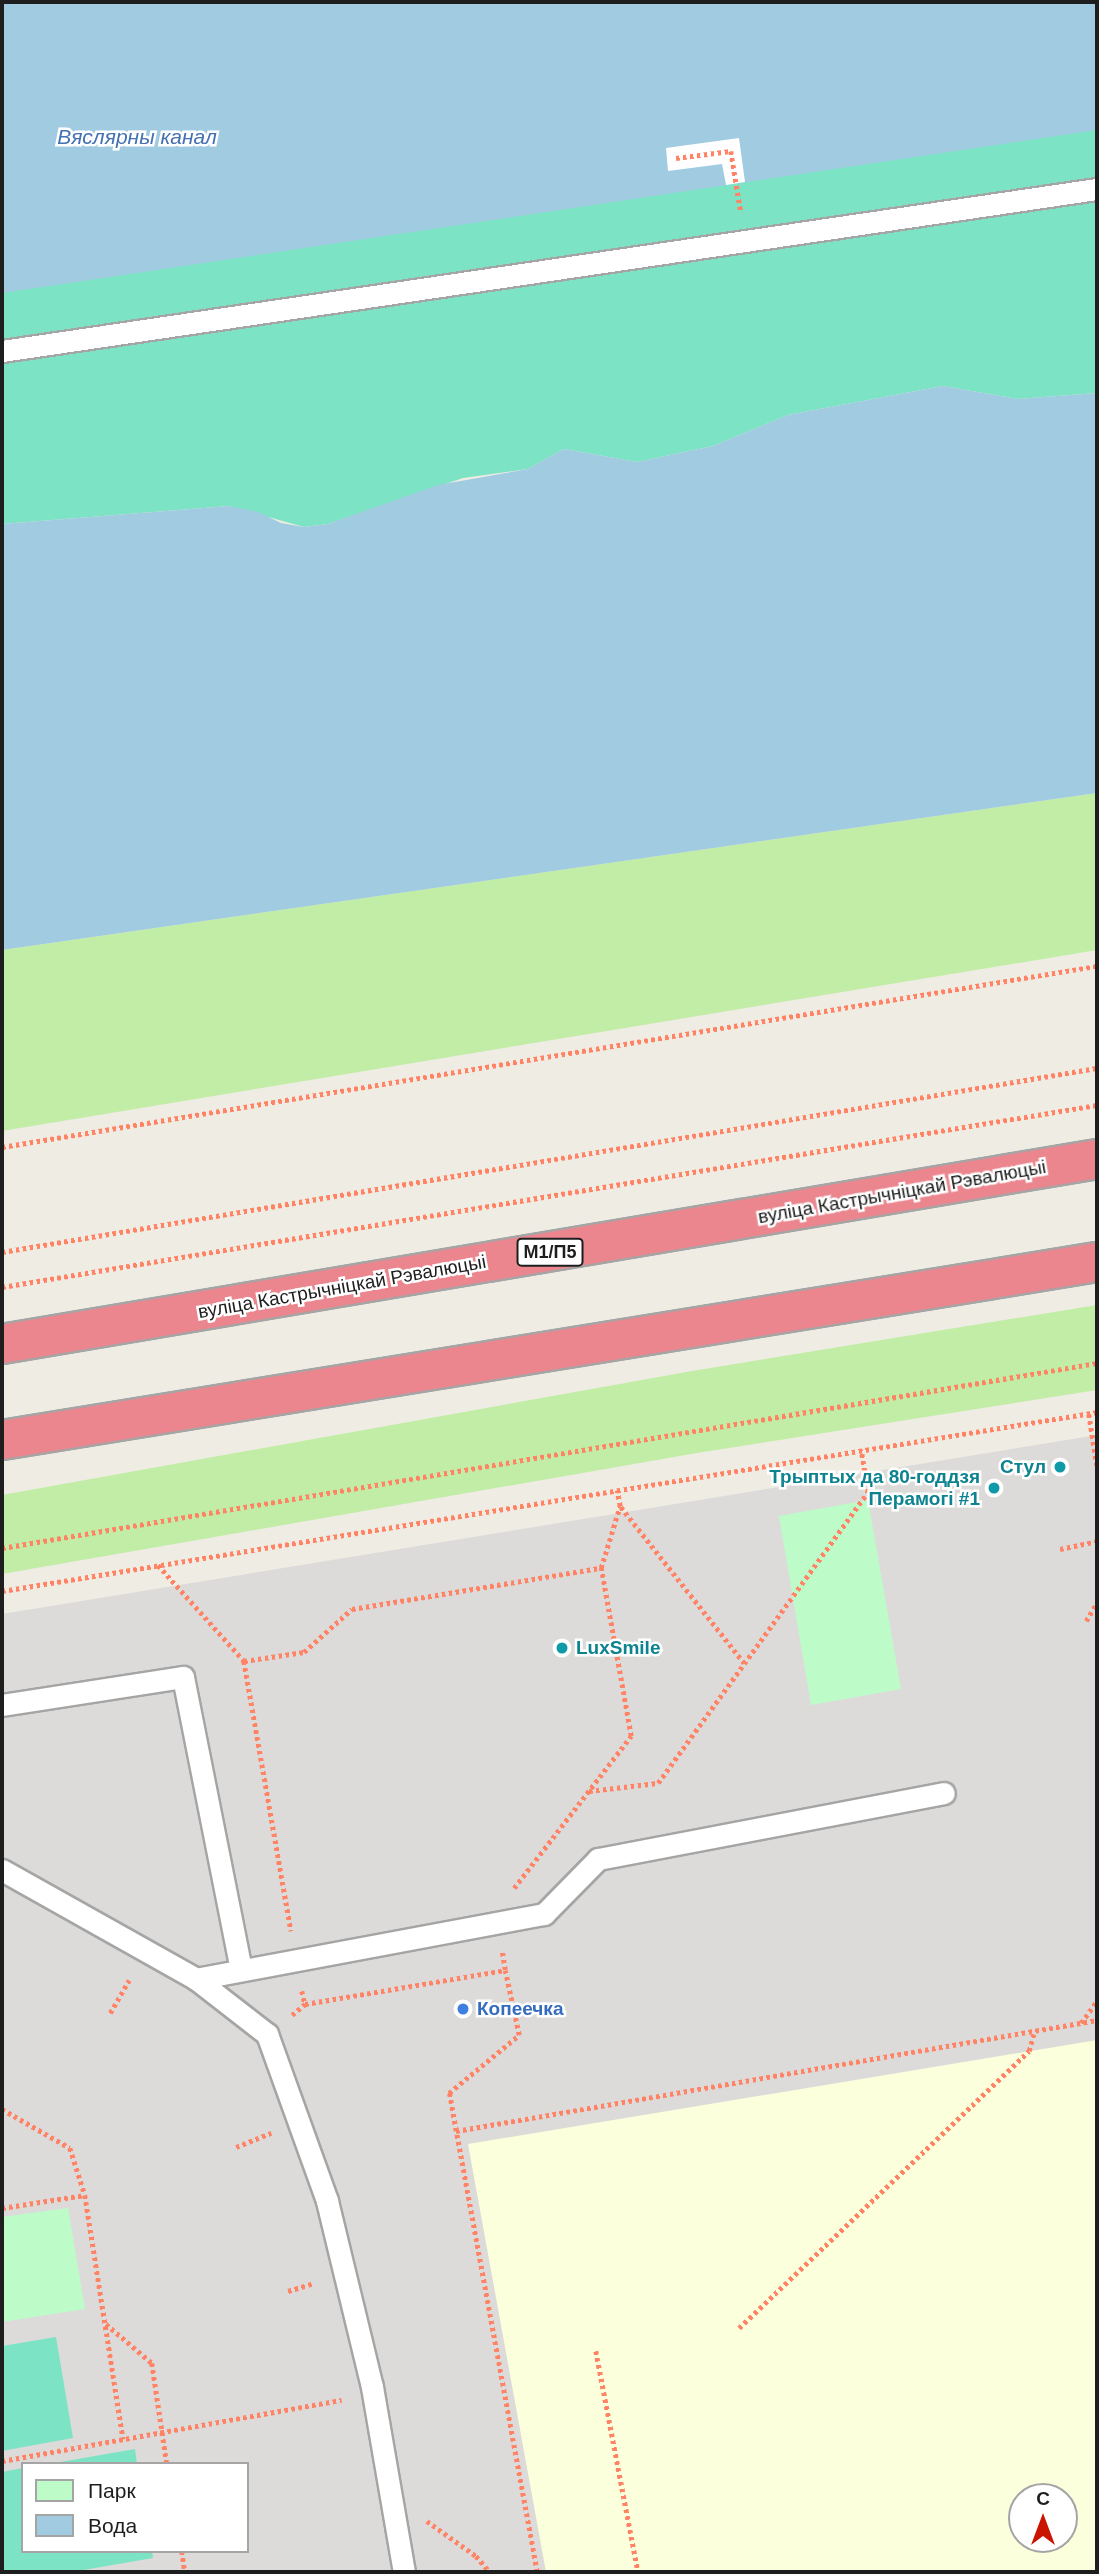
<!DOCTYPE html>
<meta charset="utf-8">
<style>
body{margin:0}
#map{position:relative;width:1099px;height:2574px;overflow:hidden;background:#efece3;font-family:Helvetica,sans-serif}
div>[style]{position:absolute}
.residential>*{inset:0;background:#dcdbda}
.education>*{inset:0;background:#fcffdc}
.grass>*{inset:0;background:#c1eda6}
.park>*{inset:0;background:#bdfcc8}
.pitch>*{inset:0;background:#7ce3c5}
.water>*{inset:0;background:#a1cbe0}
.pier>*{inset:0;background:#fff}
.path>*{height:4.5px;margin-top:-2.25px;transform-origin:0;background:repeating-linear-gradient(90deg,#ff8364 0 3.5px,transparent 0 7px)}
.roads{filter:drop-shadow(2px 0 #a5a5a5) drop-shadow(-2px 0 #a5a5a5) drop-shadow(0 2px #a5a5a5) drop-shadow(0 -2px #a5a5a5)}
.lane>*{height:21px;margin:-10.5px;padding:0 10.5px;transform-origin:10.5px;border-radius:10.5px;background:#fff}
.highway>*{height:38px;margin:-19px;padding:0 19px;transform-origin:19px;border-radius:19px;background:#eb868f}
.dots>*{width:19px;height:19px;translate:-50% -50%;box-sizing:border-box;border:4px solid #fff;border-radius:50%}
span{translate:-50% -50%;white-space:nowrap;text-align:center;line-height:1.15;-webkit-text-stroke:5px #fff;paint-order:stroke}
.shield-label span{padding:2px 5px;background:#fff;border:2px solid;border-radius:5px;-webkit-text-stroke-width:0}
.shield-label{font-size:18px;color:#1e1e1e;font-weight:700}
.street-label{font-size:19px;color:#1e1e1e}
.culture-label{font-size:19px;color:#0d838f;font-weight:700}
.right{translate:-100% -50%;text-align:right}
.left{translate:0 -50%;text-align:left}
.shop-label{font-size:19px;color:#366cbe;font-weight:700}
.water-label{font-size:21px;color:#4571b2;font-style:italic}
.frame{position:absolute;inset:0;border:4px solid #1e1e1e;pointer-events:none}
.legend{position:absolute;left:21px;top:2462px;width:228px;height:91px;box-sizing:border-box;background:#fff;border:2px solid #a5a5a5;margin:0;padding:9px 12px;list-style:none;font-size:21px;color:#1e1e1e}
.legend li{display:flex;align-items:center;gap:14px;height:35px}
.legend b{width:35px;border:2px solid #a5a5a5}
.north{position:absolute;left:1008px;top:2483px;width:70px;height:70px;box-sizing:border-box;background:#fff;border:2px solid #a5a5a5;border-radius:50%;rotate:0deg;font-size:19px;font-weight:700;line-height:28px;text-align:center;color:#1e1e1e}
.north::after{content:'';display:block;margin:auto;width:24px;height:32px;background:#cb1400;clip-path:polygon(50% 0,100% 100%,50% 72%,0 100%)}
</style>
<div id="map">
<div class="residential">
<div style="clip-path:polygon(evenodd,1097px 1435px,1097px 2572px,2px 2572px,2px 1614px,1097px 1435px,23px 2464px,247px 2464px,247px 2551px,23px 2551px,23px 2464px,1097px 1435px,1022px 2497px,1064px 2497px,1064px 2539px,1022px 2539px,1022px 2497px)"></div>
</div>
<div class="education">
<div style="clip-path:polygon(evenodd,1097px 2040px,1097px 2572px,546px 2572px,468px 2144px,1097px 2040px,1022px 2497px,1064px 2497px,1064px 2539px,1022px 2539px,1022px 2497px)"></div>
</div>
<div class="grass">
<div style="clip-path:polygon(1097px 793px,1097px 950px,2px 1131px,2px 950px)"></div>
<div style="clip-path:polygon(1097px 1305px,1097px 1390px,697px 1453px,2px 1574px,2px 1495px,692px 1371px)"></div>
</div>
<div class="park">
<div style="clip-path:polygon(868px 1500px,901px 1689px,811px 1705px,779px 1516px)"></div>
<div style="clip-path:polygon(68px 2208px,85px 2309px,2px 2322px,2px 2217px)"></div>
</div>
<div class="pitch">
<div style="clip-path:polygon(2px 2px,1097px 2px,1097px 393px,1018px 399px,943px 386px,788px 415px,713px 446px,637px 462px,564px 449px,528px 469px,463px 478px,328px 524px,304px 527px,229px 506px,2px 524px)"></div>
<div style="clip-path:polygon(56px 2337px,73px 2438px,2px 2451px,2px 2346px)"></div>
<div style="clip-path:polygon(135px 2449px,137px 2464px,49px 2464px)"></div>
<div style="clip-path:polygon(23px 2468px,23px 2551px,152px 2551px,153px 2558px,72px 2572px,2px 2572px,2px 2472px)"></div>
</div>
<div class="water">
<div style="clip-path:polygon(2px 2px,1097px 2px,1097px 130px,2px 293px)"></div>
<div style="clip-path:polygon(943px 386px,1018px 399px,1097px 393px,1097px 793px,2px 950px,2px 524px,229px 506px,258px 512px,281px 523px,304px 527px,328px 524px,438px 485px,528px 469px,564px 449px,637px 462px,713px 446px,788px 415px)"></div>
</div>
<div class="pier">
<div style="clip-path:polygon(739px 138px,745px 182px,726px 185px,722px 164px,668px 171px,666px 148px)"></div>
</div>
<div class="path">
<div style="left:676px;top:158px;width:55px;rotate:-7.3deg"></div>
<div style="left:731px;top:151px;width:63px;rotate:80.8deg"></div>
<div style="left:2px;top:1147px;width:1110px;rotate:-9.39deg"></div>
<div style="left:2px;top:1252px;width:1110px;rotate:-9.54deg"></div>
<div style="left:2px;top:1287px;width:1110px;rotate:-9.44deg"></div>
<div style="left:1089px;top:1414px;width:52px;rotate:81.1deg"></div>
<div style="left:621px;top:1507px;width:199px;rotate:51.7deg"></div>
<div style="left:2px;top:1548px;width:1111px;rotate:-9.59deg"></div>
<div style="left:1060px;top:1549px;width:38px;rotate:-12deg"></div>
<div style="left:158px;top:1565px;width:129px;rotate:48.1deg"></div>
<div style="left:244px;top:1661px;width:274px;rotate:80.1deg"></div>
<div style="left:2px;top:1591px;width:1110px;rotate:-9.28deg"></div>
<div style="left:1086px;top:1621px;width:21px;rotate:-59deg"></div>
<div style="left:244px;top:1661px;width:61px;rotate:-8.5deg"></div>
<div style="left:304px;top:1652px;width:64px;rotate:-41.9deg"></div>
<div style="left:352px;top:1609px;width:252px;rotate:-9.4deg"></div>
<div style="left:589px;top:1791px;width:69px;rotate:-6.6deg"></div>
<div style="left:658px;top:1783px;width:359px;rotate:-54.2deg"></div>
<div style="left:868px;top:1492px;width:43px;rotate:-99.5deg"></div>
<div style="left:514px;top:1888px;width:192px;rotate:-52.4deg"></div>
<div style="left:631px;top:1736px;width:171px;rotate:-100.1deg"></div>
<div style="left:601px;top:1568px;width:65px;rotate:-73deg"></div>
<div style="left:620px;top:1506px;width:16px;rotate:-101deg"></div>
<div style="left:302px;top:1991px;width:13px;rotate:77deg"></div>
<div style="left:305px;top:2004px;width:203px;rotate:-9.6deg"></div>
<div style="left:505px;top:1970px;width:19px;rotate:-99deg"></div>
<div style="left:110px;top:2013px;width:38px;rotate:-60deg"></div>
<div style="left:292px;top:2015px;width:17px;rotate:-40deg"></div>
<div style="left:1081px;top:2023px;width:27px;rotate:-54deg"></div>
<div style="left:2px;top:2109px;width:78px;rotate:29.8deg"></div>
<div style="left:70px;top:2148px;width:49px;rotate:72.3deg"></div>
<div style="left:456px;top:2131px;width:39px;rotate:-100deg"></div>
<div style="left:449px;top:2093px;width:91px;rotate:-39.6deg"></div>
<div style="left:519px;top:2035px;width:66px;rotate:-102.2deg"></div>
<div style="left:236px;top:2147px;width:38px;rotate:-22deg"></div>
<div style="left:2px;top:2208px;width:84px;rotate:-8.9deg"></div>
<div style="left:85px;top:2195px;width:247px;rotate:81.1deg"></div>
<div style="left:288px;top:2291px;width:27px;rotate:-17deg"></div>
<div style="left:106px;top:2324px;width:60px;rotate:40.3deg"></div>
<div style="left:152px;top:2363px;width:102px;rotate:81.6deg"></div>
<div style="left:739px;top:2328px;width:401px;rotate:-43.7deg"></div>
<div style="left:1029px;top:2051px;width:20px;rotate:-75deg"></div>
<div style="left:596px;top:2351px;width:225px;rotate:79.2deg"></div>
<div style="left:2px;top:2461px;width:345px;rotate:-10.2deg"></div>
<div style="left:427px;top:2521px;width:60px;rotate:35.5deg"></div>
<div style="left:476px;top:2556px;width:21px;rotate:49deg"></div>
<div style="left:182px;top:2551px;width:21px;rotate:82deg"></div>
<div style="left:537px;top:2572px;width:448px;rotate:-100.4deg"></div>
<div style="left:456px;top:2131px;width:651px;rotate:-9.82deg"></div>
</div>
<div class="roads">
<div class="lane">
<div style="left:2px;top:351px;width:1107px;rotate:-8.42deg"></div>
<div style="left:2px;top:1705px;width:183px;rotate:-8.8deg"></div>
<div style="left:183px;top:1677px;width:298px;rotate:78.8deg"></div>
<div style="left:2px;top:1870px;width:223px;rotate:29.3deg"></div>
<div style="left:196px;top:1979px;width:90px;rotate:37.8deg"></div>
<div style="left:267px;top:2034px;width:177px;rotate:70.2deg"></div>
<div style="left:327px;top:2201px;width:191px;rotate:76.4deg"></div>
<div style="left:372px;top:2387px;width:188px;rotate:80.2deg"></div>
<div style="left:196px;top:1979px;width:354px;rotate:-10.6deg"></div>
<div style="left:544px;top:1914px;width:77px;rotate:-45.5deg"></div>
<div style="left:598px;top:1859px;width:352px;rotate:-10.8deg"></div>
</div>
<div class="highway">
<div style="left:2px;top:1344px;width:1111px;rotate:-9.59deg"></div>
<div style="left:2px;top:1440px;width:1109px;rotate:-9.23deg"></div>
</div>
</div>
<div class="dots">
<div style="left:1060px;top:1467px;background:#0f9aa8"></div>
<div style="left:994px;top:1488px;background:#0f9aa8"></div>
<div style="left:562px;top:1648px;background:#0f9aa8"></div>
<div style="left:463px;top:2009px;background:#3f7fe0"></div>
</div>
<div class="shield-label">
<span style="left:550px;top:1252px">М1/П5</span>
</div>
<div class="street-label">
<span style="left:902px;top:1192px;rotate:-10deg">вуліца Кастрычніцкай Рэвалюцыі</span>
<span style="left:342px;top:1287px;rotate:-10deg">вуліца Кастрычніцкай Рэвалюцыі</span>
</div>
<div class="culture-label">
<span class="right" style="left:1046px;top:1467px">Стул</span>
<span class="right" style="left:980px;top:1488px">Трыптых да 80-годдзя<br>Перамогі #1</span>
<span class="left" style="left:576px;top:1648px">LuxSmile</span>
</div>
<div class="shop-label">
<span class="left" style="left:477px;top:2009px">Копеечка</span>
</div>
<div class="water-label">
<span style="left:137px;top:137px">Вяслярны канал</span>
</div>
<div class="frame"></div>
<ul class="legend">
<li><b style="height:19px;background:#bdfcc8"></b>Парк</li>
<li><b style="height:19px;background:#a1cbe0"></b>Вода</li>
</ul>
<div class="north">С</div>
</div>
